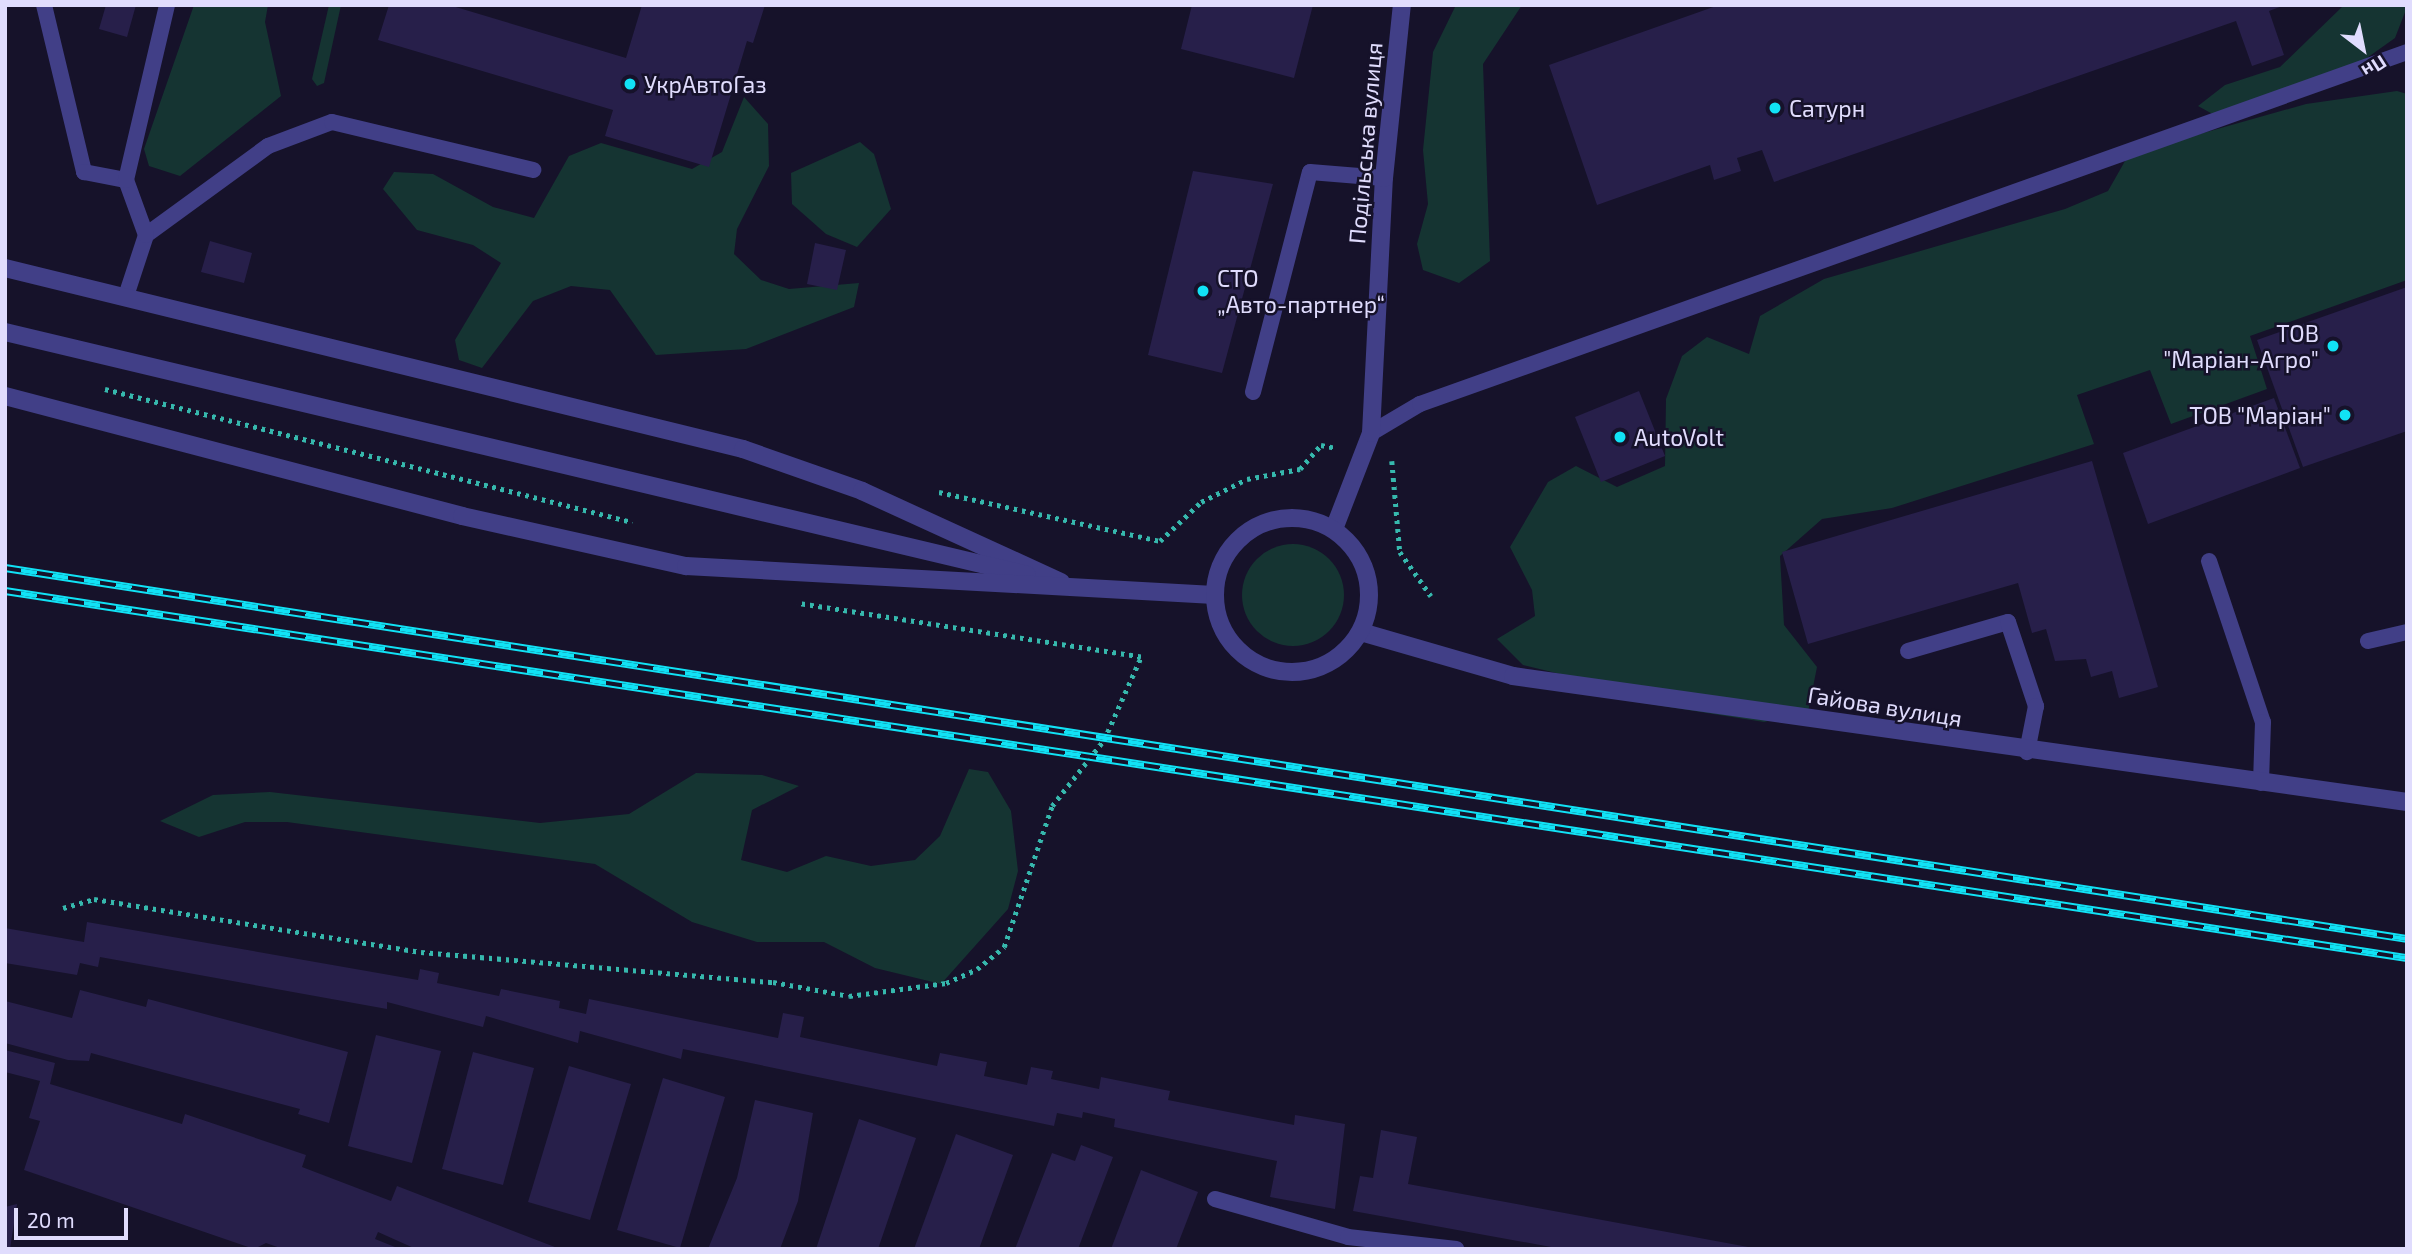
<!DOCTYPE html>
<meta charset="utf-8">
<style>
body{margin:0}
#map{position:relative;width:2412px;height:1254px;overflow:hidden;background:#16122a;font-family:"Exo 2",sans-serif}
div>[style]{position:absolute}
.green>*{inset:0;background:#153432}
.round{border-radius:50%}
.building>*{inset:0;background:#271f4a}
.path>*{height:4.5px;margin-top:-2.25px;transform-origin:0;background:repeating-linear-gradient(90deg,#36b8ad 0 3.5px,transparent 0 8.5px)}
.service>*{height:16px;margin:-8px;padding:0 8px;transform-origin:8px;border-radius:8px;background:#413f87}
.minor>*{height:18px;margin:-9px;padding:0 9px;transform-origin:9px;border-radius:9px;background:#413f87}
.tertiary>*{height:18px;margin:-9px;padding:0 9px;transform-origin:9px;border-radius:9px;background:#413f87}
.tertiary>.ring{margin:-9px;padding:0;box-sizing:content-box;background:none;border:18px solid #413f87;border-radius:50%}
.rail>*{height:8px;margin-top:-4px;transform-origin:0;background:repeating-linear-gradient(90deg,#16122a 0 16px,#11e2f5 0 32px);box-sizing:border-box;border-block:2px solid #11e2f5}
.dots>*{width:19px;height:19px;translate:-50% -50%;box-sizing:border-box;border:4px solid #16122a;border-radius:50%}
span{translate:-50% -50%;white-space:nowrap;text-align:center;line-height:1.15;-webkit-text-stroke:5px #16122a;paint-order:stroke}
.poi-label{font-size:23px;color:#e0dcfd}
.left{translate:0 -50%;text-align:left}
.right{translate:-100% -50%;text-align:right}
.street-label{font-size:23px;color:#e0dcfd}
.frame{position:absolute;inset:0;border:7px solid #e0dcfd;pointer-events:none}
.north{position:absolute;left:2328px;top:14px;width:70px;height:70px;-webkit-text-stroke:5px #16122a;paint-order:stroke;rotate:148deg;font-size:19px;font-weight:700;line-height:28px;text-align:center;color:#e0dcfd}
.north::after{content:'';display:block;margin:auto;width:24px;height:32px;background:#e0dcfd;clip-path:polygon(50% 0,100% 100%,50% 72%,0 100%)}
.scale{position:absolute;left:14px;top:1208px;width:114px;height:32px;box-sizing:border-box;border:4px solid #e0dcfd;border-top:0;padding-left:9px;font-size:21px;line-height:24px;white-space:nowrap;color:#e0dcfd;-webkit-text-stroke:5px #16122a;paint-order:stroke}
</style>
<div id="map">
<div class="green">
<div style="clip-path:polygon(194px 5px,268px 5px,265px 22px,281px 96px,180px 176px,149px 166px,144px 149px)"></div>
<div style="clip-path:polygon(329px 5px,341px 5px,324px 83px,317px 86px,312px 79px)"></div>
<div style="clip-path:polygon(1456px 5px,1522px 5px,1483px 64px,1490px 261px,1459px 283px,1423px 270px,1417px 244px,1428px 204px,1423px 150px,1433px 52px)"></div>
<div style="clip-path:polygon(2344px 5px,2407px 7px,2395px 38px,2333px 82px,2229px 123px,2198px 106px,2225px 85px,2280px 67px)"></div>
<div style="clip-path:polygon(2397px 91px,2407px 94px,2407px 280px,2250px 336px,2267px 389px,2171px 424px,2150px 370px,2077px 395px,2094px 444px,1892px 508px,1822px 519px,1780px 556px,1784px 625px,1817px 667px,1808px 712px,1764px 722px,1637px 702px,1585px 680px,1523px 665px,1497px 639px,1535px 616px,1532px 590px,1510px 547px,1548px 482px,1576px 466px,1617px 487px,1665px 466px,1666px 399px,1682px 356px,1707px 337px,1749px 354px,1760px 316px,1824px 279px,2065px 209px,2108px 191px,2129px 154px,2306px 104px)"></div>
<div style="clip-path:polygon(744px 97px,768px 124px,769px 166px,737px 229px,734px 254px,761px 280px,789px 289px,859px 283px,854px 307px,746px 349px,656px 355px,610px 290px,571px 286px,533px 301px,482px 368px,459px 360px,455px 340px,501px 263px,473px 245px,417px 230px,383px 189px,394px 172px,433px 174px,493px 207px,534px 218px,569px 156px,601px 143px,692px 169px,722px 152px)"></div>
<div style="clip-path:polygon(860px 142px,874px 154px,891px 209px,857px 247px,826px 234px,792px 204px,791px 173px)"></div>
<div class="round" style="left:1242px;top:544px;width:102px;height:102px"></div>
<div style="clip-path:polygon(969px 769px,988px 772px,1011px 811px,1018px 871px,1008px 909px,941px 984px,875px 968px,824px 942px,757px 942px,692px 922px,595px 864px,287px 822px,245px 822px,199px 837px,160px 821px,213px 795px,270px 792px,540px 823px,629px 814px,696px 773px,762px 775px,799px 786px,752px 810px,741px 860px,787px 872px,826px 856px,871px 866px,915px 860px,940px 836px)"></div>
</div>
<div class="building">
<div style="clip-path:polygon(106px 5px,136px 5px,127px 37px,99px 29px)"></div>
<div style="clip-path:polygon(389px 5px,449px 5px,626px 58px,642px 5px,765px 5px,753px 43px,747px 41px,709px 167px,605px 136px,613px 110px,378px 40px)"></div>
<div style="clip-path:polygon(1192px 5px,1313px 5px,1294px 78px,1181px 49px)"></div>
<div style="clip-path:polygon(1719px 5px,2285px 5px,2269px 11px,2284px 55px,2252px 66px,2236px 21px,1774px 182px,1762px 150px,1737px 158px,1741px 171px,1714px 180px,1710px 165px,1597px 205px,1549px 65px)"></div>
<div style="clip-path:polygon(1193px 171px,1273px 184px,1222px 373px,1148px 355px)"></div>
<div style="clip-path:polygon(210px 241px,252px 253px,244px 283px,201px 272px)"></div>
<div style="clip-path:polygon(815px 243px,846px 250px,837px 290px,807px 284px)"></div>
<div style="clip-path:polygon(2407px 287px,2407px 431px,2303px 467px,2257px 340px)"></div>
<div style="clip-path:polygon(1639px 391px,1665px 456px,1601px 482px,1575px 417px)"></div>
<div style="clip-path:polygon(2274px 398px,2300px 468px,2148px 524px,2123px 453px)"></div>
<div style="clip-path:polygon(2092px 461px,2158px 687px,2119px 698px,2112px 671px,2091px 677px,2086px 659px,2055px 661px,2046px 629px,2032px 633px,2018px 583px,1808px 644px,1782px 552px)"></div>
<div style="clip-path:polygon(87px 922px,418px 980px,420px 969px,439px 973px,437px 983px,499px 996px,501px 989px,560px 1001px,559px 1008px,586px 1014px,589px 999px,778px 1038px,783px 1013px,804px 1017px,800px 1037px,937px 1066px,940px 1053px,987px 1062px,984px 1076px,1027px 1085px,1031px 1067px,1053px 1071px,1051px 1079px,1099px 1089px,1101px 1077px,1170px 1091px,1168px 1100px,1294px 1125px,1295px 1115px,1345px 1124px,1335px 1209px,1270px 1197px,1277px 1161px,1114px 1127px,1115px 1119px,1083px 1112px,1082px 1118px,1057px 1113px,1054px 1126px,683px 1049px,681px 1059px,580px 1031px,578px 1043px,486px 1016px,483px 1027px,387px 1002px,387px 1009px,100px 957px,98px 967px,80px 963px,77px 975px,5px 963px,5px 928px,84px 942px)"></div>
<div style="clip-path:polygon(80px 990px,146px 1007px,148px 999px,348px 1052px,329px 1123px,298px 1114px,300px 1109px,91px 1053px,89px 1061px,68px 1060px,5px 1043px,5px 1001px,72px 1018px)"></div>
<div style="clip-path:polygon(376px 1035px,441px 1051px,412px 1163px,348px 1146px)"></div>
<div style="clip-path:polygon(5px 1050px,55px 1063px,50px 1084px,182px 1124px,185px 1114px,306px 1155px,302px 1167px,391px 1201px,397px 1186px,560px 1249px,416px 1249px,378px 1232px,375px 1239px,400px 1249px,283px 1249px,266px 1243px,254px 1249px,24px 1170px,40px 1121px,29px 1118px,40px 1081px,5px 1072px)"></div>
<div style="clip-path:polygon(473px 1052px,534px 1068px,503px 1185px,442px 1169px)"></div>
<div style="clip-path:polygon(569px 1066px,631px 1084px,590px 1220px,528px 1202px)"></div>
<div style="clip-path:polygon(663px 1078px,725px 1097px,680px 1248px,617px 1230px)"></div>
<div style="clip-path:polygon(755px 1100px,813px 1113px,798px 1201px,780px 1249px,708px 1249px,737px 1178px)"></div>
<div style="clip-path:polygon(859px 1119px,916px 1138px,878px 1249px,816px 1249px)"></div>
<div style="clip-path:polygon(1381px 1130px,1417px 1137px,1408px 1184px,1759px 1249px,1562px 1249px,1353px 1211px,1360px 1176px,1373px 1178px)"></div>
<div style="clip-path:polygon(956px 1134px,1013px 1155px,979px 1249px,914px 1249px)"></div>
<div style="clip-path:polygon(1081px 1145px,1113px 1157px,1078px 1249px,1015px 1249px,1052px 1153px,1075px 1161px)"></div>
<div style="clip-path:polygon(1141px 1170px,1198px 1192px,1176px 1249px,1111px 1249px)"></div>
<div style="clip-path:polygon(17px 1204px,10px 1249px,5px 1249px,5px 1207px)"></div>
</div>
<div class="path">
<div style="left:105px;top:389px;width:544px;rotate:14.16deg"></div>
<div style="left:1392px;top:461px;width:91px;rotate:85deg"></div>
<div style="left:1400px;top:552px;width:54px;rotate:54.8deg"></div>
<div style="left:939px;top:492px;width:226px;rotate:12.5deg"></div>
<div style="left:1160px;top:541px;width:57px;rotate:-43.6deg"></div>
<div style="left:1201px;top:502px;width:51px;rotate:-26.6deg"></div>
<div style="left:1247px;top:479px;width:54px;rotate:-10.7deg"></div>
<div style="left:1300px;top:469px;width:32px;rotate:-49deg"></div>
<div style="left:1321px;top:445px;width:15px;rotate:11deg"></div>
<div style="left:63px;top:908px;width:32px;rotate:-16deg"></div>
<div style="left:94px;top:899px;width:331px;rotate:9.2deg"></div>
<div style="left:421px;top:952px;width:353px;rotate:4.9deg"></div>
<div style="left:773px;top:982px;width:77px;rotate:10.4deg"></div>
<div style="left:849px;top:996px;width:98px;rotate:-7.6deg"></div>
<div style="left:946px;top:983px;width:34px;rotate:-24deg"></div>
<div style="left:977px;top:969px;width:35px;rotate:-39deg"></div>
<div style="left:1004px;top:947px;width:149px;rotate:-71.2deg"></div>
<div style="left:1052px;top:806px;width:84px;rotate:-51.8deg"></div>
<div style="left:1104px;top:740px;width:91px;rotate:-66deg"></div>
<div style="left:1141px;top:657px;width:348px;rotate:-171.1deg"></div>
</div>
<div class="service">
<div style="left:44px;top:5px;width:172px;rotate:76.5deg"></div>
<div style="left:84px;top:172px;width:43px;rotate:10.8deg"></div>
<div style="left:146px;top:235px;width:151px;rotate:-36.1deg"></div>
<div style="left:268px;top:146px;width:68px;rotate:-20.6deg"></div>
<div style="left:332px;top:122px;width:207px;rotate:13.4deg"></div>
<div style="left:126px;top:296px;width:64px;rotate:-71.8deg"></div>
<div style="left:146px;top:235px;width:59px;rotate:-110deg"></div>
<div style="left:126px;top:180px;width:180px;rotate:-76.8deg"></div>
<div style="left:1253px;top:392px;width:227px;rotate:-75.5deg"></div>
<div style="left:1310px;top:172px;width:74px;rotate:4.6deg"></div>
<div style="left:1371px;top:433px;width:57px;rotate:-30.6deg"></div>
<div style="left:1420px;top:404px;width:1048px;rotate:-19.63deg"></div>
<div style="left:2209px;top:561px;width:170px;rotate:71.5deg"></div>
<div style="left:2263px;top:722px;width:61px;rotate:91.9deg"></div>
<div style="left:2368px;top:641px;width:40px;rotate:-13deg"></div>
<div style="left:1908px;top:651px;width:104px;rotate:-16.2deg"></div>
<div style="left:2008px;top:622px;width:89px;rotate:71.6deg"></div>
<div style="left:2036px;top:706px;width:47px;rotate:101.1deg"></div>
<div style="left:1215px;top:1199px;width:138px;rotate:15.9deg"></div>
<div style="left:1348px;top:1237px;width:109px;rotate:6.3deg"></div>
</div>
<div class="minor">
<div style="left:1334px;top:529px;width:103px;rotate:-68.9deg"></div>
<div style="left:1371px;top:433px;width:255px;rotate:-87.1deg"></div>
<div style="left:1384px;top:178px;width:174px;rotate:-84.1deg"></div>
<div style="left:1361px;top:632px;width:158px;rotate:16.1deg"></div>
<div style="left:1513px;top:676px;width:903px;rotate:8.02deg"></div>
</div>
<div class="tertiary">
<div style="left:5px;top:268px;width:760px;rotate:13.78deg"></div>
<div style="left:743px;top:449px;width:126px;rotate:19.4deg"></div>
<div style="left:862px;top:491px;width:219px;rotate:24.6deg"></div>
<div style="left:5px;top:332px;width:1050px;rotate:13.37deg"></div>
<div style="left:5px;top:396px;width:472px;rotate:14.7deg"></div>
<div style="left:462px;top:516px;width:230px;rotate:12.6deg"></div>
<div style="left:686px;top:566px;width:529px;rotate:3.14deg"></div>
<div class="ring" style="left:1215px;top:518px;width:136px;height:136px"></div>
</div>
<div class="rail">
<div style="left:5px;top:568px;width:2430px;rotate:8.78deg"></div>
<div style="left:5px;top:591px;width:2430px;rotate:8.69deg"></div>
</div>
<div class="dots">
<div style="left:630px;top:84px;background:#11e2f5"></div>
<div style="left:1775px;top:108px;background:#11e2f5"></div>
<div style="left:1203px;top:291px;background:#11e2f5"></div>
<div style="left:2333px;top:346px;background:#11e2f5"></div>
<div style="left:2345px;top:415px;background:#11e2f5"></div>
<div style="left:1620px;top:437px;background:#11e2f5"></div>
</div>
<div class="poi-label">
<span class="left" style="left:644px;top:84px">УкрАвтоГаз</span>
<span class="left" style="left:1789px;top:108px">Сатурн</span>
<span class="left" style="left:1217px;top:291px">СТО<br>„Авто-партнер“</span>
<span class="right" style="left:2319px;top:346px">ТОВ<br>"Маріан-Агро"</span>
<span class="right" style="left:2331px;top:415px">ТОВ "Маріан"</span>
<span class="left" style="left:1634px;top:437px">AutoVolt</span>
</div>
<div class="street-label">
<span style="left:1365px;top:143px;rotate:-85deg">Подільська вулиця</span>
<span style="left:1885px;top:706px;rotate:9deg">Гайова вулиця</span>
</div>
<div class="frame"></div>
<div class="north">Пн</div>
<div class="scale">20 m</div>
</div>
